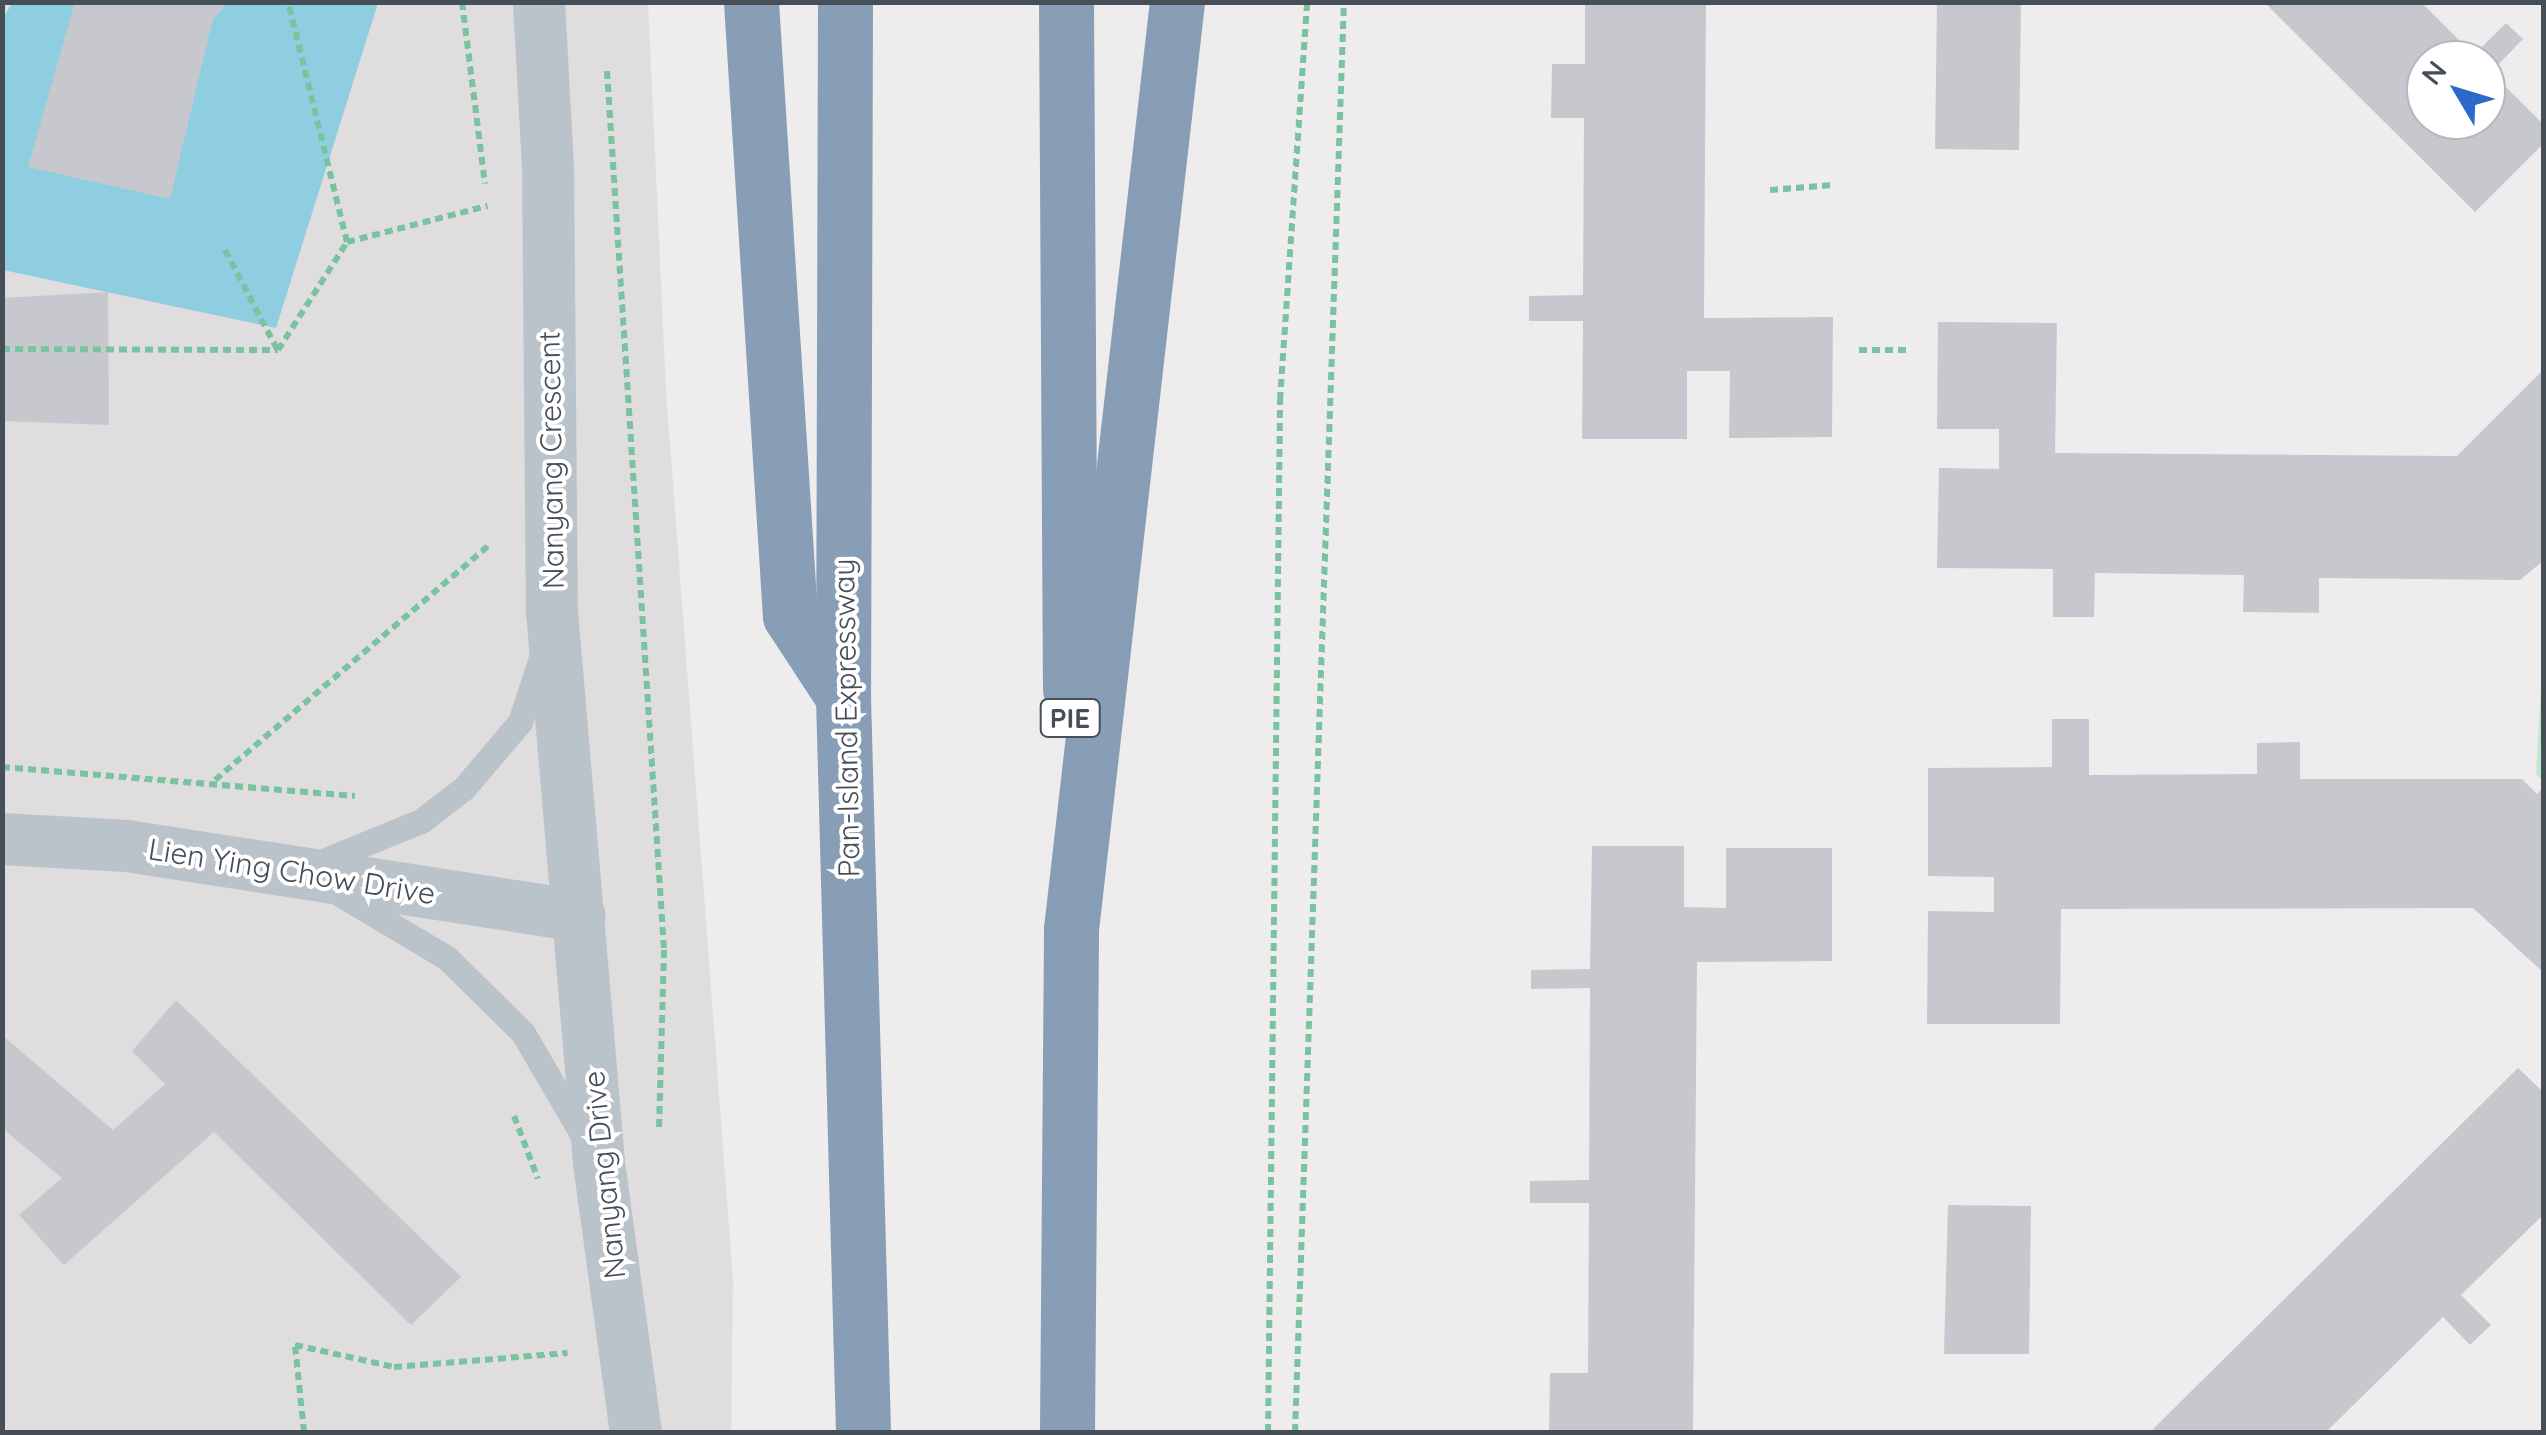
<!DOCTYPE html>
<style>
body{margin:0}
#map{position:relative;width:2546px;height:1435px;overflow:hidden;background:#eeecec;font-family:Quicksand,sans-serif}
div>[style]{position:absolute}
.education>*{inset:0;background:#dfdddd}
.green>*{inset:0;background:#bde9d0}
.water>*{inset:0;background:#8fcde1}
.building>*{inset:0;background:#c7c8ce}
.path>*{height:6px;margin-top:-3px;transform-origin:0;background:repeating-linear-gradient(90deg,#79c3a1 0 8px,transparent 0 13px)}
.lane>*{height:25px;margin:-12.5px;padding:0 12.5px;transform-origin:12.5px;border-radius:12.5px;background:#bbc3ca}
.street>*{height:52px;margin:-26px;padding:0 26px;transform-origin:26px;border-radius:26px;background:#bbc3ca}
.highway>*{height:55px;margin:-27.5px;padding:0 27.5px;transform-origin:27.5px;border-radius:27.5px;background:#889db6}
span{translate:-50% -50%;white-space:nowrap;text-align:center;line-height:1.15;-webkit-text-stroke:8px #fff;paint-order:stroke}
.shield-label span{padding:2px 8px;background:#fff;border:2px solid;border-radius:8px;-webkit-text-stroke-width:0}
.shield-label{font-size:28px;color:#464e57;font-weight:700}
.street-label{font-size:30px;color:#464e57}
.frame{position:absolute;inset:0;border:5px solid #464e57;pointer-events:none}
.north{position:absolute;left:2406px;top:40px;width:100px;height:100px;box-sizing:border-box;background:#fff;border:2px solid #b5b8bc;border-radius:50%;rotate:308deg;font-size:28px;font-weight:700;line-height:40px;text-align:center;color:#464e57}
.north::after{content:'';display:block;margin:auto;width:35px;height:45px;background:#2b6ac9;clip-path:polygon(50% 0,100% 100%,50% 72%,0 100%)}
</style>
<div id="map">
<div class="education">
<div style="clip-path:polygon(3px 3px,648px 3px,666px 391px,733px 1280px,731px 1432px,3px 1432px)"></div>
</div>
<div class="green">
<div style="clip-path:polygon(2543px 654px,2543px 781px,2536px 774px)"></div>
</div>
<div class="water">
<div style="clip-path:polygon(12px 3px,378px 3px,276px 328px,3px 270px,2px 20px)"></div>
</div>
<div class="building">
<div style="clip-path:polygon(75px 2px,229px 2px,213px 19px,170px 199px,28px 167px)"></div>
<div style="clip-path:polygon(1585px 2px,1706px 2px,1704px 318px,1833px 317px,1832px 437px,1729px 438px,1730px 371px,1687px 371px,1687px 439px,1582px 439px,1583px 321px,1529px 321px,1529px 296px,1583px 295px,1584px 118px,1551px 118px,1552px 64px,1585px 64px)"></div>
<div style="clip-path:polygon(1937px 2px,2021px 2px,2019px 150px,1935px 149px)"></div>
<div style="clip-path:polygon(evenodd,2264px 2px,2421px 2px,2474px 55px,2506px 23px,2523px 39px,2491px 72px,2544px 125px,2544px 143px,2475px 212px,2264px 2px,2426px 60px,2486px 60px,2486px 120px,2426px 120px,2426px 60px)"></div>
<div style="clip-path:polygon(108px 292px,109px 425px,2px 421px,2px 298px)"></div>
<div style="clip-path:polygon(1938px 322px,2057px 323px,2055px 453px,2457px 456px,2544px 369px,2544px 560px,2520px 580px,2319px 578px,2319px 613px,2243px 612px,2244px 575px,2095px 573px,2094px 617px,2053px 617px,2053px 569px,1937px 568px,1939px 468px,1999px 469px,1999px 429px,1937px 429px)"></div>
<div style="clip-path:polygon(2052px 719px,2089px 719px,2089px 775px,2257px 774px,2257px 743px,2300px 742px,2300px 779px,2522px 779px,2537px 794px,2544px 787px,2544px 973px,2473px 908px,2061px 909px,2060px 1024px,1927px 1024px,1928px 911px,1994px 912px,1994px 877px,1928px 876px,1928px 768px,2052px 767px)"></div>
<div style="clip-path:polygon(1592px 846px,1684px 846px,1684px 907px,1726px 908px,1726px 848px,1832px 848px,1832px 961px,1697px 962px,1693px 1432px,1549px 1432px,1550px 1373px,1588px 1373px,1589px 1203px,1530px 1203px,1530px 1181px,1589px 1180px,1590px 988px,1531px 989px,1531px 970px,1590px 969px)"></div>
<div style="clip-path:polygon(176px 1000px,461px 1277px,411px 1325px,214px 1132px,64px 1265px,19px 1215px,62px 1178px,2px 1128px,2px 1035px,113px 1130px,165px 1084px,132px 1051px)"></div>
<div style="clip-path:polygon(2518px 1068px,2544px 1093px,2544px 1214px,2461px 1295px,2491px 1325px,2470px 1345px,2443px 1317px,2326px 1432px,2150px 1432px)"></div>
<div style="clip-path:polygon(1948px 1205px,2031px 1206px,2029px 1354px,1944px 1354px)"></div>
</div>
<div class="path">
<div style="left:462px;top:2px;width:183px;rotate:82.8deg"></div>
<div style="left:607px;top:71px;width:881px;rotate:86.29deg"></div>
<div style="left:664px;top:950px;width:182px;rotate:91.6deg"></div>
<div style="left:2px;top:87px;width:1px"></div>
<div style="left:1770px;top:190px;width:63px;rotate:-4.5deg"></div>
<div style="left:347px;top:242px;width:145px;rotate:-14.4deg"></div>
<div style="left:225px;top:250px;width:112px;rotate:62.3deg"></div>
<div style="left:2px;top:349px;width:276px;rotate:0.2deg"></div>
<div style="left:278px;top:350px;width:128px;rotate:-57.4deg"></div>
<div style="left:347px;top:242px;width:247px;rotate:-103.8deg"></div>
<div style="left:1859px;top:350px;width:48px"></div>
<div style="left:2px;top:767px;width:354px;rotate:4.7deg"></div>
<div style="left:215px;top:780px;width:362px;rotate:-40.6deg"></div>
<div style="left:514px;top:1116px;width:67px;rotate:69.1deg"></div>
<div style="left:304px;top:1432px;width:87px;rotate:-95.9deg"></div>
<div style="left:295px;top:1345px;width:101px;rotate:12.5deg"></div>
<div style="left:394px;top:1367px;width:174px;rotate:-4.6deg"></div>
<div style="left:1268px;top:1432px;width:1032px;rotate:-89.33deg"></div>
<div style="left:1280px;top:400px;width:399px;rotate:-86.1deg"></div>
<div style="left:1295px;top:1432px;width:1431px;rotate:-88.04deg"></div>
</div>
<div class="lane">
<div style="left:313px;top:865px;width:117px;rotate:-22.2deg"></div>
<div style="left:421px;top:821px;width:54px;rotate:-37.5deg"></div>
<div style="left:464px;top:788px;width:87px;rotate:-49.7deg"></div>
<div style="left:520px;top:722px;width:67px;rotate:-71.8deg"></div>
<div style="left:338px;top:893px;width:127px;rotate:30.8deg"></div>
<div style="left:447px;top:958px;width:107px;rotate:44.6deg"></div>
<div style="left:523px;top:1033px;width:121px;rotate:59.8deg"></div>
</div>
<div class="street">
<div style="left:539px;top:2px;width:164px;rotate:86.9deg"></div>
<div style="left:548px;top:166px;width:446px;rotate:89.5deg"></div>
<div style="left:552px;top:612px;width:553px;rotate:85.12deg"></div>
<div style="left:599px;top:1163px;width:272px;rotate:82.2deg"></div>
<div style="left:2px;top:839px;width:125px;rotate:3.2deg"></div>
<div style="left:127px;top:846px;width:458px;rotate:8.8deg"></div>
</div>
<div class="highway">
<div style="left:751px;top:2px;width:615px;rotate:86.37deg"></div>
<div style="left:790px;top:616px;width:97px;rotate:56.8deg"></div>
<div style="left:845px;top:2px;width:695px;rotate:90.16deg"></div>
<div style="left:843px;top:697px;width:735px;rotate:88.44deg"></div>
<div style="left:1066px;top:2px;width:687px;rotate:89.67deg"></div>
<div style="left:1067px;top:1432px;width:503px;rotate:-89.54deg"></div>
<div style="left:1071px;top:929px;width:933px;rotate:-83.48deg"></div>
</div>
<div class="shield-label">
<span style="left:1070px;top:718px">PIE</span>
</div>
<div class="street-label">
<span style="left:551px;top:460px;rotate:-91deg">Nanyang Crescent</span>
<span style="left:846px;top:718px;rotate:-91deg">Pan-Island Expressway</span>
<span style="left:292px;top:871px;rotate:9deg">Lien Ying Chow Drive</span>
<span style="left:604px;top:1175px;rotate:-96deg">Nanyang Drive</span>
</div>
<div class="frame"></div>
<div class="north">N</div>
</div>
